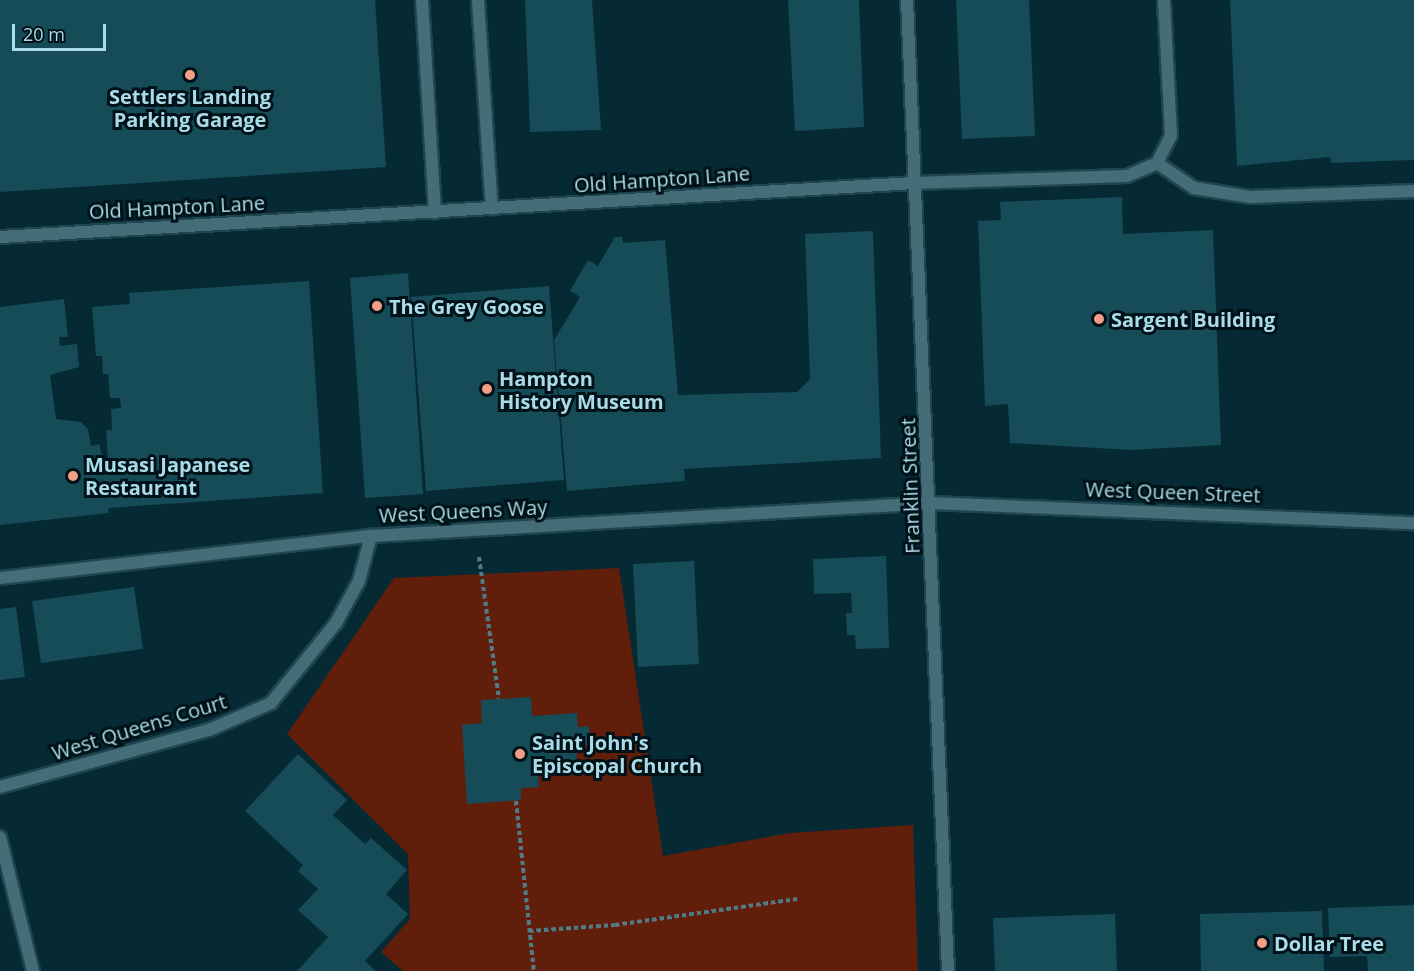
<!DOCTYPE html>
<style>
body{margin:0}
#map{position:relative;width:1414px;height:971px;overflow:hidden;background:#052a33;font-family:"Open Sans",sans-serif}
div>[style]{position:absolute}
.green>*{inset:0;background:#601e0b}
.building>*{inset:0;background:#154c58}
.path>*{height:4px;margin-top:-2px;transform-origin:0;background:repeating-linear-gradient(90deg,#517c87 0 4.5px,transparent 0 7.5px)}
.roads{filter:drop-shadow(2px 0 #1f4650) drop-shadow(-2px 0 #1f4650) drop-shadow(0 2px #1f4650) drop-shadow(0 -2px #1f4650)}
.lane>*{height:12px;margin:-6px;padding:0 6px;transform-origin:6px;border-radius:6px;background:#446d77}
.street>*{height:12px;margin:-6px;padding:0 6px;transform-origin:6px;border-radius:6px;background:#446d77}
.dots>*{width:16px;height:16px;translate:-50% -50%;box-sizing:border-box;border:3px solid #001217;border-radius:50%}
span{translate:-50% -50%;white-space:nowrap;text-align:center;line-height:1.15;-webkit-text-stroke:6px #001217;paint-order:stroke}
.poi-label{font-size:20px;color:#aadbe8;font-weight:700}
.left{translate:0 -50%;text-align:left}
.street-label{font-size:20px;color:#aadbe8}
.scale{position:absolute;left:12px;top:24px;width:94px;height:27px;box-sizing:border-box;border:3px solid #aadbe8;border-top:0;padding-left:8px;font-size:18px;line-height:21px;white-space:nowrap;color:#aadbe8;-webkit-text-stroke:4px #001217;paint-order:stroke}
</style>
<div id="map">
<div class="green">
<div style="clip-path:polygon(619px 568px,663px 856px,790px 833px,913px 825px,918px 971px,403px 971px,381px 952px,410px 919px,408px 854px,287px 734px,394px 578px)"></div>
</div>
<div class="building">
<div style="clip-path:polygon(0 0,375px 0,386px 167px,0 192px)"></div>
<div style="clip-path:polygon(525px 0,592px 0,601px 130px,530px 132px)"></div>
<div style="clip-path:polygon(788px 0,859px 0,864px 127px,795px 131px)"></div>
<div style="clip-path:polygon(956px 0,1029px 0,1035px 136px,962px 139px)"></div>
<div style="clip-path:polygon(1230px 0,1414px 0,1414px 160px,1331px 163px,1330px 157px,1237px 166px)"></div>
<div style="clip-path:polygon(1122px 197px,1123px 234px,1213px 230px,1221px 445px,1130px 450px,1010px 443px,1008px 404px,985px 406px,978px 221px,1001px 220px,1000px 202px)"></div>
<div style="clip-path:polygon(873px 231px,881px 458px,684px 469px,685px 481px,567px 491px,554px 340px,580px 297px,570px 291px,588px 260px,598px 266px,615px 237px,622px 237px,623px 243px,665px 240px,678px 395px,797px 392px,810px 379px,805px 234px)"></div>
<div style="clip-path:polygon(408px 273px,423px 494px,365px 498px,350px 278px)"></div>
<div style="clip-path:polygon(309px 281px,323px 493px,108px 508px,109px 513px,0 525px,0 307px,64px 299px,68px 337px,59px 337px,60px 346px,77px 344px,79px 367px,50px 375px,56px 419px,81px 422px,88px 429px,91px 446px,99px 444px,103px 459px,108px 459px,106px 430px,112px 430px,111px 409px,121px 408px,120px 398px,110px 398px,108px 374px,103px 374px,102px 356px,96px 356px,92px 307px,130px 304px,129px 293px)"></div>
<div style="clip-path:polygon(549px 286px,564px 480px,426px 491px,411px 297px)"></div>
<div style="clip-path:polygon(886px 556px,889px 648px,856px 649px,855px 635px,847px 635px,846px 613px,852px 613px,851px 593px,814px 594px,813px 559px)"></div>
<div style="clip-path:polygon(694px 561px,699px 664px,638px 667px,633px 564px)"></div>
<div style="clip-path:polygon(134px 587px,143px 649px,41px 663px,32px 601px)"></div>
<div style="clip-path:polygon(16px 607px,25px 677px,0 680px,0 609px)"></div>
<div style="clip-path:polygon(531px 697px,532px 716px,577px 713px,578px 727px,589px 726px,591px 745px,576px 746px,577px 763px,537px 765px,539px 787px,521px 788px,521px 800px,467px 804px,462px 725px,482px 723px,481px 700px)"></div>
<div style="clip-path:polygon(298px 754px,347px 800px,333px 815px,365px 844px,371px 838px,407px 870px,386px 894px,408px 914px,365px 961px,376px 971px,297px 971px,328px 937px,298px 910px,318px 889px,298px 871px,303px 865px,245px 811px)"></div>
<div style="clip-path:polygon(1414px 905px,1414px 971px,1368px 971px,1367px 956px,1330px 957px,1328px 908px)"></div>
<div style="clip-path:polygon(1322px 911px,1324px 971px,1201px 971px,1200px 914px)"></div>
<div style="clip-path:polygon(1115px 914px,1117px 971px,995px 971px,993px 918px)"></div>
</div>
<div class="path">
<div style="left:479px;top:557px;width:143px;rotate:82deg"></div>
<div style="left:516px;top:801px;width:171px;rotate:84deg"></div>
<div style="left:529px;top:931px;width:86px;rotate:-4deg"></div>
<div style="left:615px;top:925px;width:184px;rotate:-8.1deg"></div>
</div>
<div class="roads">
<div class="lane">
<div style="left:1157px;top:163px;width:45px;rotate:34deg"></div>
<div style="left:1194px;top:188px;width:57px;rotate:9.1deg"></div>
<div style="left:1250px;top:197px;width:164px;rotate:-2.1deg"></div>
</div>
<div class="street">
<div style="left:422px;top:0;width:213px;rotate:86.5deg"></div>
<div style="left:478px;top:0;width:209px;rotate:86.2deg"></div>
<div style="left:907px;top:0;width:972px;rotate:87.58deg"></div>
<div style="left:0;top:237px;width:916px;rotate:-3.38deg"></div>
<div style="left:914px;top:183px;width:213px;rotate:-1.9deg"></div>
<div style="left:1127px;top:176px;width:33px;rotate:-23deg"></div>
<div style="left:1157px;top:163px;width:31px;rotate:-63deg"></div>
<div style="left:1171px;top:135px;width:135px;rotate:-93deg"></div>
<div style="left:0;top:578px;width:373px;rotate:-6.5deg"></div>
<div style="left:371px;top:536px;width:561px;rotate:-3.37deg"></div>
<div style="left:931px;top:503px;width:483px;rotate:2.4deg"></div>
<div style="left:0;top:787px;width:217px;rotate:-15.3deg"></div>
<div style="left:209px;top:730px;width:68px;rotate:-23.5deg"></div>
<div style="left:271px;top:703px;width:103px;rotate:-50.9deg"></div>
<div style="left:336px;top:623px;width:48px;rotate:-61.3deg"></div>
<div style="left:359px;top:581px;width:47px;rotate:-75.1deg"></div>
<div style="left:0;top:837px;width:138px;rotate:76.2deg"></div>
</div>
</div>
<div class="dots">
<div style="left:190px;top:75px;background:#f49e87"></div>
<div style="left:377px;top:306px;background:#f49e87"></div>
<div style="left:1099px;top:319px;background:#f49e87"></div>
<div style="left:487px;top:389px;background:#f49e87"></div>
<div style="left:73px;top:476px;background:#f49e87"></div>
<div style="left:520px;top:754px;background:#f49e87"></div>
<div style="left:1262px;top:943px;background:#f49e87"></div>
</div>
<div class="poi-label">
<span style="left:190px;top:108px">Settlers Landing<br>Parking Garage</span>
<span class="left" style="left:389px;top:306px">The Grey Goose</span>
<span class="left" style="left:1111px;top:319px">Sargent Building</span>
<span class="left" style="left:499px;top:390px">Hampton<br>History Museum</span>
<span class="left" style="left:85px;top:476px">Musasi Japanese<br>Restaurant</span>
<span class="left" style="left:532px;top:754px">Saint John's<br>Episcopal Church</span>
<span class="left" style="left:1274px;top:943px">Dollar Tree</span>
</div>
<div class="street-label">
<span style="left:662px;top:179px;rotate:-4deg">Old Hampton Lane</span>
<span style="left:177px;top:207px;rotate:-3deg">Old Hampton Lane</span>
<span style="left:910px;top:486px;rotate:-92deg">Franklin Street</span>
<span style="left:1173px;top:492px;rotate:2deg">West Queen Street</span>
<span style="left:463px;top:511px;rotate:-3deg">West Queens Way</span>
<span style="left:139px;top:727px;rotate:-17deg">West Queens Court</span>
</div>
<div class="scale">20 m</div>
</div>
